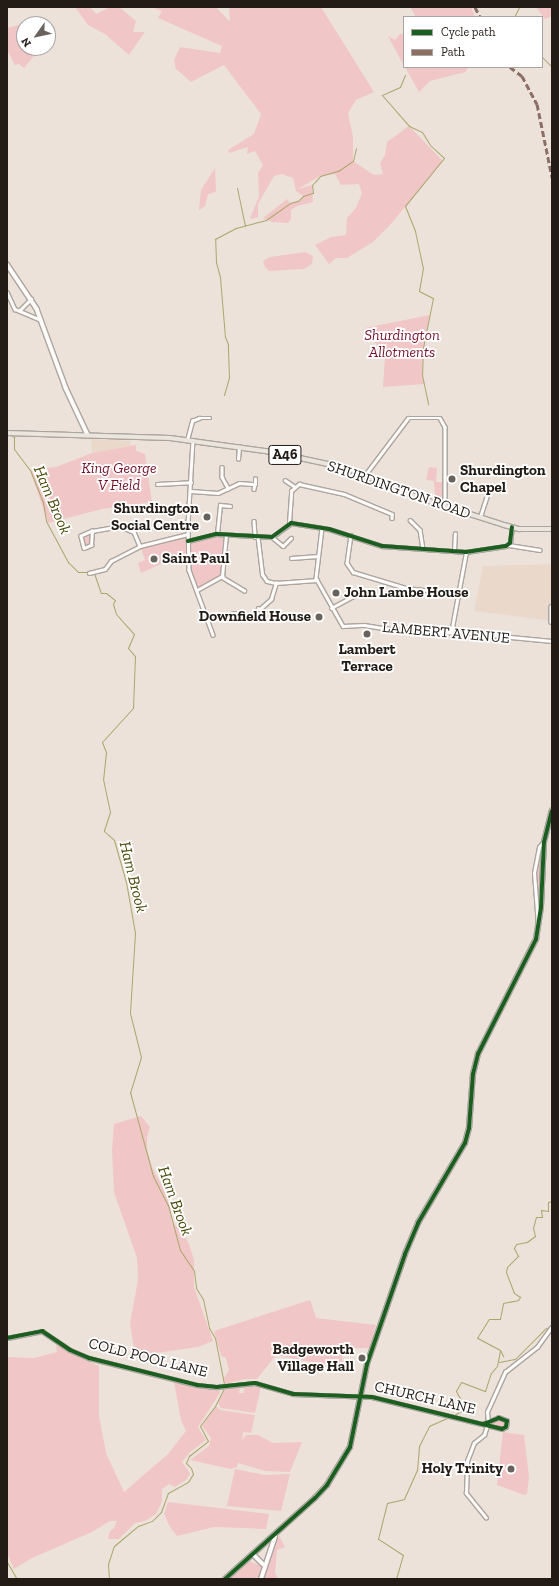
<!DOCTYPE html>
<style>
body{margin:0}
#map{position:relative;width:559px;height:1586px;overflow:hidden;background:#ece2da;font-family:"Zilla Slab",serif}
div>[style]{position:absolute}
.built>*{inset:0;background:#ead8ca}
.green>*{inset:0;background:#f1c6c6}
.round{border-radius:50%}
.stream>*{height:1px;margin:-0.5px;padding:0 0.5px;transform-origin:0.5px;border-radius:0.5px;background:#a9a66c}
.roads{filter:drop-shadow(1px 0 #aca59f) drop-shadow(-1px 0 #aca59f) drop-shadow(0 1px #aca59f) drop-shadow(0 -1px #aca59f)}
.minor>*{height:2.5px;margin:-1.25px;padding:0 1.25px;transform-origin:1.25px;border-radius:1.25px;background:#fcfbf9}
.tertiary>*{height:3.5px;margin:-1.75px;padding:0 1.75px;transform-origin:1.75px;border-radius:1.75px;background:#fcfbf9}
.primary>*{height:4px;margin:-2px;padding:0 2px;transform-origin:2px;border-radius:2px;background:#ebe6dd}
.quiet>*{height:3px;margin-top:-1.5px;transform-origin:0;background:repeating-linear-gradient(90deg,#8d6e63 0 6px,transparent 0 9px)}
.cycleway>*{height:4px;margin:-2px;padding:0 2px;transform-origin:2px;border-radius:2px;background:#1b5e20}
.dots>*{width:11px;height:11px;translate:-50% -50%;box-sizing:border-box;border:2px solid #fff;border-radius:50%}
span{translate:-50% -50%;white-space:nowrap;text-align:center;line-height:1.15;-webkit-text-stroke:3.5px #fff;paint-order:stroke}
.shield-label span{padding:1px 3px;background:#fff;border:1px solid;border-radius:3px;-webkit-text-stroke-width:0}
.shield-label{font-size:14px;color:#221b16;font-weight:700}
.park-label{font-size:15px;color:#74102a;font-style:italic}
.poi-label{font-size:15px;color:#221b16;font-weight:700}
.left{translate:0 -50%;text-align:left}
.right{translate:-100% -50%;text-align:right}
.street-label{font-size:15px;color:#221b16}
.water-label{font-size:16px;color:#4b4b0d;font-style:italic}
.frame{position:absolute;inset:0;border:8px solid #221b16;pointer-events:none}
.legend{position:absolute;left:403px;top:16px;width:140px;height:52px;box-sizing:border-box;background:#fff;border:1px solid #a7a4a2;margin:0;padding:5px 7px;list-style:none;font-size:12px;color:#221b16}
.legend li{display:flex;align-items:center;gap:8px;height:20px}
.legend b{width:20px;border:1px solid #a7a4a2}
.north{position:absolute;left:16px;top:16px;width:40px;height:40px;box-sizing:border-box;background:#fff;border:1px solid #a7a4a2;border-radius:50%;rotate:237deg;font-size:11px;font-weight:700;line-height:16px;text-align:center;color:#221b16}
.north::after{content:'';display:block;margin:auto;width:14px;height:18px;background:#69615b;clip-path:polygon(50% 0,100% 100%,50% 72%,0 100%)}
</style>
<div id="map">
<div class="built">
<div style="clip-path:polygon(91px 439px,130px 441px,131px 446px,92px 453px)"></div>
<div style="clip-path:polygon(552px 564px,552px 621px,474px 611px,483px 566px)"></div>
</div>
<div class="green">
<div style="clip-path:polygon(75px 7px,90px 7px,96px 14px,110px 7px,119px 7px,136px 21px,133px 32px,145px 32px,129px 55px,105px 34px,88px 25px)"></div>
<div style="clip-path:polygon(152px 7px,216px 7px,230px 22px,229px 7px,321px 7px,374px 92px,356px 100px,348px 113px,353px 137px,353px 161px,374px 175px,383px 174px,380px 163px,385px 155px,387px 142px,409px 126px,443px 161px,390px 225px,373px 242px,347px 258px,336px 258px,329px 264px,315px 245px,331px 237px,346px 235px,347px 218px,356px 208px,362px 193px,359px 184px,341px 185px,335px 174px,320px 176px,298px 189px,312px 185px,313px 202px,297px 206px,291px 210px,291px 219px,288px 223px,272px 222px,263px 218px,287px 199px,290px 203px,298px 201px,303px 196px,296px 191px,293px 178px,282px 174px,274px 176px,258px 204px,258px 217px,250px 219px,259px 196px,258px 173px,263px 165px,255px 151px,247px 154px,248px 147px,229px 153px,228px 150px,254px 134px,261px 114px,224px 65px,191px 82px,176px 69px,174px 60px,180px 47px,220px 53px,222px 46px,158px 18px,162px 11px)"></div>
<div style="clip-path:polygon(410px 7px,471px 7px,475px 17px,416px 17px)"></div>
<div style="clip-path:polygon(536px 7px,552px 7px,552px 16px,545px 19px)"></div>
<div style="clip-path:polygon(19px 25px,24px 28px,24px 48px,40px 48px,41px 54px,33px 57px,24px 68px,19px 64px,15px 65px,7px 50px,7px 28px)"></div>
<div style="clip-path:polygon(400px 34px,404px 34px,404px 66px,388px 36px,395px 40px)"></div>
<div style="clip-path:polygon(405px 67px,469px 67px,465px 72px,430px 81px,419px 92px)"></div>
<div style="clip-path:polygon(215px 168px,216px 192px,208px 194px,205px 206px,199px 210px,201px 190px)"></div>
<div style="clip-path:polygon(305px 252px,313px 256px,312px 264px,304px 269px,269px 271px,265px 267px,263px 261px,270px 257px)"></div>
<div style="clip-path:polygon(430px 315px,423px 349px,422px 375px,425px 384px,383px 387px,385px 357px,365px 328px)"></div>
<div style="clip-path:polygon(136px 445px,136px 451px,145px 454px,152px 502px,102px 509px,48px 523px,30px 470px,56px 467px,92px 453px)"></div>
<div style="clip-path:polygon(429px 467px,437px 468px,436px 482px,443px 482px,443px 497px,435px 496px,434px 481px,426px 480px)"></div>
<div style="clip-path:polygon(188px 534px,188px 541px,217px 534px,223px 539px,223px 574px,220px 579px,197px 590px,189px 570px,188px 552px,141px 573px,138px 563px,145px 560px,140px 546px)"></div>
<div class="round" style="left:80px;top:535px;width:12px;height:12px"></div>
<div style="clip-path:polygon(541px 849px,540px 902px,538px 919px,535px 883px)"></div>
<div style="clip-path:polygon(141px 1116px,150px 1127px,147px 1137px,147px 1150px,152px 1167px,169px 1199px,172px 1223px,181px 1229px,189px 1244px,194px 1260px,194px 1287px,213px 1341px,198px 1347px,135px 1356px,130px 1323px,138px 1280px,137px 1258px,114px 1192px,112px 1150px,114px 1124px)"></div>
<div style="clip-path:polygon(310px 1300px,316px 1318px,376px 1325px,369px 1348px,343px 1348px,342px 1365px,325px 1365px,276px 1355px,257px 1379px,245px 1379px,225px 1384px,224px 1378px,229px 1370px,226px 1358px,221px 1356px,214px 1331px)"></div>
<div style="clip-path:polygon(56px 1345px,99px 1366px,99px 1416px,106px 1453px,124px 1492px,168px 1454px,186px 1431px,181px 1420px,174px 1382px,221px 1391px,198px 1427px,206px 1440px,190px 1452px,182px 1462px,190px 1473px,187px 1479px,175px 1487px,169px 1484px,162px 1489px,162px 1501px,156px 1514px,145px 1521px,135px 1523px,119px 1539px,108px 1539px,110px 1531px,114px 1528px,117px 1521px,110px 1521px,92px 1532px,32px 1558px,14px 1569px,7px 1553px,7px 1357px,34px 1358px,57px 1352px)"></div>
<div style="clip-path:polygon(244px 1387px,261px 1387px,255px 1413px,221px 1408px,218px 1403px,225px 1389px,240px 1388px,239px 1393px,244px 1393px)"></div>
<div style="clip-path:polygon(216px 1406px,220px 1410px,255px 1415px,251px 1433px,243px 1432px,242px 1440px,246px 1435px,258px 1435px,273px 1443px,302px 1442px,290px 1472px,265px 1471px,238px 1463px,237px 1467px,231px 1469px,190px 1460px,209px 1446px,211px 1438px,202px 1426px)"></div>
<div style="clip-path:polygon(499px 1418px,506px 1420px,506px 1427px,502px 1429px,483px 1424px)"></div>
<div style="clip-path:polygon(503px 1432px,524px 1435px,529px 1477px,527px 1494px,524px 1495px,497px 1485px)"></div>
<div style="clip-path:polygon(235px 1469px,265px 1475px,290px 1474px,281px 1511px,227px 1506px)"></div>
<div style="clip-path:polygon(168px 1502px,269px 1514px,266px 1529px,214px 1527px,177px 1536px,170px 1527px,164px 1514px)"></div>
<div style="clip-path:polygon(279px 1535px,285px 1547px,277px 1550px,275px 1572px,278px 1579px,229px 1579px,249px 1561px,265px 1567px)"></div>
</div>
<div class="stream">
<div style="left:514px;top:17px;width:11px;rotate:-63deg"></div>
<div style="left:542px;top:57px;width:14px;rotate:45deg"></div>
<div style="left:405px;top:75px;width:13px;rotate:113deg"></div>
<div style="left:400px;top:87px;width:20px;rotate:156deg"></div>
<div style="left:382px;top:95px;width:41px;rotate:48.9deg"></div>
<div style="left:409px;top:126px;width:14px;rotate:25deg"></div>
<div style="left:422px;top:132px;width:15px;rotate:58deg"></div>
<div style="left:430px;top:145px;width:19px;rotate:43deg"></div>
<div style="left:444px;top:158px;width:62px;rotate:129.1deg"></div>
<div style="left:405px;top:206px;width:27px;rotate:68deg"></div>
<div style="left:415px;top:231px;width:38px;rotate:78deg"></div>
<div style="left:423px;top:268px;width:23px;rotate:100deg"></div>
<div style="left:419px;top:291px;width:16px;rotate:27deg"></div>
<div style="left:433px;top:298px;width:51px;rotate:101.3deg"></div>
<div style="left:423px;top:348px;width:27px;rotate:92deg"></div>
<div style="left:422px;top:375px;width:30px;rotate:78deg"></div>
<div style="left:237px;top:188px;width:38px;rotate:78deg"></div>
<div style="left:224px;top:395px;width:18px;rotate:-74deg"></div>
<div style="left:229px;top:378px;width:34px;rotate:-92deg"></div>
<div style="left:228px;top:344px;width:8px;rotate:-113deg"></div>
<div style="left:225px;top:337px;width:60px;rotate:-94.8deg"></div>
<div style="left:220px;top:277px;width:16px;rotate:-105deg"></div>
<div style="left:216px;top:262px;width:23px;rotate:-92deg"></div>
<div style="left:215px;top:239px;width:24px;rotate:-28deg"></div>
<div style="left:236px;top:228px;width:31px;rotate:-15deg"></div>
<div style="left:266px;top:220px;width:29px;rotate:-35deg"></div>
<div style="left:290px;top:203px;width:8px;rotate:-14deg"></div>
<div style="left:298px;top:201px;width:7px;rotate:-45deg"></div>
<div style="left:303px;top:196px;width:10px;rotate:-17deg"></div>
<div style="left:313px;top:193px;width:8px;rotate:-97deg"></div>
<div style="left:312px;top:185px;width:12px;rotate:-48deg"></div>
<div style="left:320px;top:176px;width:19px;rotate:-16deg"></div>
<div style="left:338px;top:171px;width:18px;rotate:-34deg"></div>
<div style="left:353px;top:161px;width:13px;rotate:-77deg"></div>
<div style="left:11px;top:435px;width:4px;rotate:34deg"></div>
<div style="left:14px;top:437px;width:12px;rotate:90deg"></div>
<div style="left:14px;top:449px;width:26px;rotate:53deg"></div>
<div style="left:30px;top:470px;width:35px;rotate:68deg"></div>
<div style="left:43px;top:502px;width:19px;rotate:81deg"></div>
<div style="left:46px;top:521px;width:47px;rotate:61.8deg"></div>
<div style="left:68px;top:562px;width:14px;rotate:45deg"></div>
<div style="left:78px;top:572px;width:12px"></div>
<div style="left:94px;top:573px;width:21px;rotate:71deg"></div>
<div style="left:101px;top:593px;width:5px"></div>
<div style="left:106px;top:593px;width:11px;rotate:38deg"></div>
<div style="left:115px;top:600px;width:4px;rotate:117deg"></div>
<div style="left:113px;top:604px;width:10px;rotate:73deg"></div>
<div style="left:116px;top:614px;width:27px;rotate:48deg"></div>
<div style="left:134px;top:634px;width:15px;rotate:113deg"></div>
<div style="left:128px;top:648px;width:11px;rotate:49deg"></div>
<div style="left:135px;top:656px;width:52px;rotate:92.2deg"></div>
<div style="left:133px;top:708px;width:46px;rotate:132.4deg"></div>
<div style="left:102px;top:742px;width:11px;rotate:68deg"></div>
<div style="left:106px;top:752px;width:27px;rotate:96deg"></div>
<div style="left:103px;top:779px;width:34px;rotate:78deg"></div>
<div style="left:110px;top:812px;width:20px;rotate:108deg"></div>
<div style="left:104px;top:831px;width:13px;rotate:42deg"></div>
<div style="left:114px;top:840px;width:44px;rotate:74.1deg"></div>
<div style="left:126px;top:882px;width:52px;rotate:80deg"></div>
<div style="left:135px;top:933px;width:80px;rotate:93.6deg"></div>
<div style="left:130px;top:1013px;width:45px;rotate:76deg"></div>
<div style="left:141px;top:1057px;width:37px;rotate:107deg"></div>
<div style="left:130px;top:1092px;width:87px;rotate:74.7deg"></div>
<div style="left:153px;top:1176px;width:33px;rotate:63deg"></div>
<div style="left:168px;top:1205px;width:47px;rotate:75.1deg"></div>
<div style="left:180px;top:1250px;width:25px;rotate:56deg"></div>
<div style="left:194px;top:1271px;width:17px;rotate:83deg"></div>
<div style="left:196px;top:1288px;width:13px;rotate:58deg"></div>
<div style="left:203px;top:1299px;width:30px;rotate:78deg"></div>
<div style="left:209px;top:1328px;width:12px;rotate:59deg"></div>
<div style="left:215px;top:1338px;width:47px;rotate:78.9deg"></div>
<div style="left:500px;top:1350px;width:7px;rotate:63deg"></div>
<div style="left:499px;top:1362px;width:16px;rotate:-11deg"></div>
<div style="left:515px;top:1359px;width:44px;rotate:-45deg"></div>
<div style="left:546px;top:1328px;width:6px;rotate:18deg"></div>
<div style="left:452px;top:1416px;width:16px;rotate:-27deg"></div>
<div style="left:466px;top:1409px;width:21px;rotate:-119deg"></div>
<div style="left:456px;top:1391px;width:10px;rotate:-61deg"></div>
<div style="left:461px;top:1382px;width:26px;rotate:21deg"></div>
<div style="left:485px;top:1391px;width:19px;rotate:-72deg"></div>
<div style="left:491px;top:1373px;width:9px;rotate:-49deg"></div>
<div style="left:497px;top:1366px;width:16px;rotate:-79deg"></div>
<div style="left:500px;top:1350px;width:26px;rotate:-152deg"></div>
<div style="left:477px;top:1338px;width:22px;rotate:-58deg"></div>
<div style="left:489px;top:1319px;width:11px"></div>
<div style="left:500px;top:1319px;width:16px;rotate:-79deg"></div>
<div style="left:503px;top:1303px;width:15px;rotate:-11deg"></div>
<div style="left:518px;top:1300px;width:4px;rotate:-56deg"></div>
<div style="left:520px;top:1297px;width:7px;rotate:-146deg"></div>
<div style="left:514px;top:1293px;width:22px;rotate:-111deg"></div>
<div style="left:506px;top:1272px;width:5px;rotate:-79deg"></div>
<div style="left:507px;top:1267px;width:16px;rotate:-45deg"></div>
<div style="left:518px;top:1256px;width:9px;rotate:-117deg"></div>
<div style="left:514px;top:1248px;width:4px;rotate:-63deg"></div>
<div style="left:516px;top:1244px;width:11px;rotate:-10deg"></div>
<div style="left:527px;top:1242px;width:10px;rotate:-37deg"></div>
<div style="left:535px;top:1236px;width:8px;rotate:-104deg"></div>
<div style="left:533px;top:1228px;width:11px;rotate:-75deg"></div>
<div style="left:536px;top:1217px;width:6px"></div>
<div style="left:542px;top:1217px;width:7px;rotate:-98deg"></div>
<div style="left:541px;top:1210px;width:7px;rotate:8deg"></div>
<div style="left:548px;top:1211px;width:9px;rotate:-90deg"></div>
<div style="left:548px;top:1202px;width:4px;rotate:-14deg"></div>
<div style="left:7px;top:1562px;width:20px;rotate:60deg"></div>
<div style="left:109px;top:1579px;width:15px;rotate:-94deg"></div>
<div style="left:108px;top:1564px;width:19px;rotate:-72deg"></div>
<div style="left:114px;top:1546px;width:31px;rotate:-40deg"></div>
<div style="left:138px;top:1526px;width:15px;rotate:-20deg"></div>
<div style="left:152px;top:1521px;width:13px;rotate:-45deg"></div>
<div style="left:161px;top:1512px;width:20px;rotate:-70deg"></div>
<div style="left:168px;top:1493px;width:23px;rotate:-29deg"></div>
<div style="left:188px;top:1482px;width:9px;rotate:-58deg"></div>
<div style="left:193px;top:1474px;width:6px;rotate:-108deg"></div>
<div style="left:191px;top:1468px;width:7px;rotate:-135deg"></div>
<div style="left:186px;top:1463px;width:8px;rotate:-67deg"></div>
<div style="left:189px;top:1456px;width:24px;rotate:-38deg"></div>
<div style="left:208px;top:1441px;width:17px;rotate:-118deg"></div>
<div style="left:200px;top:1426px;width:25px;rotate:-53deg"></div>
<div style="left:215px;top:1406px;width:18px;rotate:-63deg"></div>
<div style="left:396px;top:1579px;width:25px;rotate:-74deg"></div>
<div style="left:403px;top:1555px;width:30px;rotate:-147deg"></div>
<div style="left:378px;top:1539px;width:37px;rotate:-76deg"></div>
<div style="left:387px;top:1503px;width:17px;rotate:-13deg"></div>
<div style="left:404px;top:1499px;width:32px;rotate:-66deg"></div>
<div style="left:417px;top:1470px;width:24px;rotate:-85deg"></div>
<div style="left:419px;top:1446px;width:22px;rotate:-63deg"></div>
<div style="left:429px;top:1426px;width:22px;rotate:-24deg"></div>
</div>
<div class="roads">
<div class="minor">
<div style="left:7px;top:292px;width:19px;rotate:65deg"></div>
<div style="left:15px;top:309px;width:28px;rotate:23deg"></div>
<div style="left:19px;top:311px;width:17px;rotate:-45deg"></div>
<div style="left:187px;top:440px;width:20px;rotate:-75deg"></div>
<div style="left:192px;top:421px;width:8px;rotate:-23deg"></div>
<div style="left:199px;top:418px;width:11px"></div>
<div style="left:193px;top:440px;width:83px;rotate:93.4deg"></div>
<div style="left:188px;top:523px;width:47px;rotate:88.8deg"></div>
<div style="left:189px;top:570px;width:69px;rotate:69.7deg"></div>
<div style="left:238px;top:459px;width:12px;rotate:-85deg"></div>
<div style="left:222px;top:467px;width:10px;rotate:90deg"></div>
<div style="left:222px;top:477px;width:13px;rotate:61deg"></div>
<div style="left:365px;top:475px;width:71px;rotate:-53deg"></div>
<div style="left:408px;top:418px;width:32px"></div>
<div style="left:440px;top:418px;width:10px;rotate:61deg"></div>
<div style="left:445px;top:427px;width:79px;rotate:90deg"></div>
<div style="left:285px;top:480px;width:11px;rotate:34deg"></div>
<div style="left:157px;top:484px;width:34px;rotate:-3deg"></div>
<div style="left:255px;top:484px;width:5px;rotate:-90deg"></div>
<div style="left:191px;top:491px;width:27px;rotate:4deg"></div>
<div style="left:218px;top:493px;width:23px;rotate:-25deg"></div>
<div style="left:239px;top:483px;width:16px;rotate:4deg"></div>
<div style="left:255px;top:484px;width:5px;rotate:101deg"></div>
<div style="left:480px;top:517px;width:25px;rotate:-72deg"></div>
<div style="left:410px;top:520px;width:14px;rotate:45deg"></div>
<div style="left:420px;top:530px;width:19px;rotate:81deg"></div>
<div style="left:254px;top:521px;width:16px;rotate:86deg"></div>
<div style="left:289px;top:523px;width:32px;rotate:-86deg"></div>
<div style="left:291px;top:491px;width:11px;rotate:-41deg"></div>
<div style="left:299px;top:484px;width:46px;rotate:12.5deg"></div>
<div style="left:344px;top:494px;width:52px;rotate:22.6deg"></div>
<div style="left:392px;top:514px;width:4px;rotate:90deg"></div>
<div style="left:322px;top:528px;width:50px;rotate:96.8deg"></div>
<div style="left:316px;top:578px;width:55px;rotate:60.6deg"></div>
<div style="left:343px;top:626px;width:21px;rotate:-3deg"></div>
<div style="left:364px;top:625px;width:38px;rotate:9deg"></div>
<div style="left:402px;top:631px;width:67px;rotate:1.7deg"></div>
<div style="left:469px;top:633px;width:83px;rotate:5.5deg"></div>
<div style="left:92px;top:531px;width:12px;rotate:156deg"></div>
<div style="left:81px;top:536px;width:12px;rotate:76deg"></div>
<div style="left:84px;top:548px;width:8px;rotate:-23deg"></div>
<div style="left:91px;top:545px;width:14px;rotate:-86deg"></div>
<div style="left:92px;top:531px;width:27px;rotate:-10deg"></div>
<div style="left:119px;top:526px;width:16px;rotate:22deg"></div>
<div style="left:134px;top:532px;width:15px;rotate:67deg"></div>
<div style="left:217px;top:534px;width:29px;rotate:-84deg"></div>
<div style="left:220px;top:505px;width:10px;rotate:6deg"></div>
<div style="left:351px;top:535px;width:28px;rotate:98deg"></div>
<div style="left:347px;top:563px;width:11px;rotate:56deg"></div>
<div style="left:353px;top:572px;width:55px;rotate:16.8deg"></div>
<div style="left:406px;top:588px;width:53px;rotate:6.5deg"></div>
<div style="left:258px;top:537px;width:38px;rotate:83deg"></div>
<div style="left:263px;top:575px;width:7px;rotate:56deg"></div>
<div style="left:267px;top:581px;width:9px;rotate:13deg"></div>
<div style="left:276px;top:583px;width:41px;rotate:-4.2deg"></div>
<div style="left:272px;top:537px;width:14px;rotate:39deg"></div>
<div style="left:283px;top:546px;width:11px;rotate:-45deg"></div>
<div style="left:188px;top:541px;width:30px;rotate:-14deg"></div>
<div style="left:217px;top:534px;width:55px;rotate:3.1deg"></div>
<div style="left:272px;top:537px;width:24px;rotate:-36deg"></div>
<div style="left:291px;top:523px;width:38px;rotate:9deg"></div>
<div style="left:329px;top:529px;width:56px;rotate:17.8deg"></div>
<div style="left:382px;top:546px;width:84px;rotate:4.1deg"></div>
<div style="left:466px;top:552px;width:40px;rotate:-8.5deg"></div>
<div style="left:506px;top:546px;width:5px;rotate:-37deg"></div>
<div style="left:510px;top:543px;width:16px;rotate:-83deg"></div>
<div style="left:509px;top:545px;width:31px;rotate:9deg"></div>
<div style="left:454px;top:551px;width:17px;rotate:-87deg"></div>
<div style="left:291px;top:558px;width:27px;rotate:-4deg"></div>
<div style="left:89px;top:573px;width:16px;rotate:-14deg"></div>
<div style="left:105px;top:569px;width:10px;rotate:-53deg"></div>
<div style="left:111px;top:561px;width:33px;rotate:-27deg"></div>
<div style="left:140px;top:546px;width:49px;rotate:-14deg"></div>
<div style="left:222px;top:577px;width:26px;rotate:31deg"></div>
<div style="left:197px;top:590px;width:29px;rotate:-29deg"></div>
<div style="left:222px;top:576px;width:41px;rotate:-84.4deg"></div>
<div style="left:258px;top:608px;width:2px;rotate:27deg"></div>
<div style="left:260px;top:609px;width:15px;rotate:-42deg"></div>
<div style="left:271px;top:599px;width:17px;rotate:-73deg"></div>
<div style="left:331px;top:608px;width:26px;rotate:-28deg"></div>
<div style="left:208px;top:618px;width:27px;rotate:-10deg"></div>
<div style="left:451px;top:633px;width:82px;rotate:-79.5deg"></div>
<div style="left:538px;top:926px;width:53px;rotate:-94.3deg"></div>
<div style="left:534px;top:873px;width:26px;rotate:-79deg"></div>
<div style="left:539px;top:847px;width:6px;rotate:-51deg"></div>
<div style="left:7px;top:1338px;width:36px;rotate:-11deg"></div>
<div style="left:42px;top:1331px;width:34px;rotate:34deg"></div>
<div style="left:70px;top:1350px;width:21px;rotate:23deg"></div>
<div style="left:89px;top:1358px;width:111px;rotate:14deg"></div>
<div style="left:197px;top:1385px;width:20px;rotate:6deg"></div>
<div style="left:217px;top:1387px;width:38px;rotate:-6deg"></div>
<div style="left:255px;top:1383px;width:40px;rotate:16deg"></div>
<div style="left:293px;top:1394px;width:79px;rotate:2.2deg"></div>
<div style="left:372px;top:1397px;width:134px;rotate:13.8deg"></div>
<div style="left:502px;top:1429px;width:4px;rotate:-27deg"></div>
<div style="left:506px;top:1427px;width:6px;rotate:-81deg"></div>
<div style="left:507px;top:1421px;width:9px;rotate:-159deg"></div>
<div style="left:499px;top:1418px;width:17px;rotate:159deg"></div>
<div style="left:488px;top:1422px;width:10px;rotate:-96deg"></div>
<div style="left:487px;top:1412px;width:44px;rotate:-65.8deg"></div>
<div style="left:505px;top:1372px;width:41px;rotate:-38deg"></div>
<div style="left:537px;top:1347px;width:24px;rotate:-54deg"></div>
<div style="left:486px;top:1518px;width:32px;rotate:-129deg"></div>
<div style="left:466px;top:1493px;width:32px;rotate:-88deg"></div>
<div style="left:467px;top:1461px;width:19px;rotate:-69deg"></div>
<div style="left:474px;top:1443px;width:13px;rotate:-39deg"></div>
<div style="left:484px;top:1435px;width:9px;rotate:-72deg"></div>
</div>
<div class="tertiary">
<div style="left:7px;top:264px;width:54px;rotate:56.3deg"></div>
<div style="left:37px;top:309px;width:84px;rotate:69.8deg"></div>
<div style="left:66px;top:388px;width:52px;rotate:64.9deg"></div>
<div style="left:552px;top:607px;width:15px;rotate:90deg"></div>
<div style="left:253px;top:1554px;width:14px;rotate:45deg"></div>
<div style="left:225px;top:1579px;width:121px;rotate:-42deg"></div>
<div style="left:315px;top:1498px;width:18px;rotate:-47deg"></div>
<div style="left:327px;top:1485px;width:44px;rotate:-58.8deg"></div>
<div style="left:350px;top:1447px;width:85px;rotate:-78.4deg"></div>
<div style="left:367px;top:1364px;width:116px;rotate:-70.9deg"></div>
<div style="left:405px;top:1254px;width:34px;rotate:-67deg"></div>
<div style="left:418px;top:1223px;width:93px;rotate:-59.6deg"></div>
<div style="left:465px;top:1143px;width:16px;rotate:-75deg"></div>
<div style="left:469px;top:1128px;width:54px;rotate:-85.8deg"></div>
<div style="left:473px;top:1074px;width:21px;rotate:-76deg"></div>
<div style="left:478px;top:1054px;width:129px;rotate:-63.2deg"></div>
<div style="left:536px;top:939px;width:32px;rotate:-81deg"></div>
<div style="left:541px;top:907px;width:65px;rotate:-87.4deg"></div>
<div style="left:544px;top:842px;width:32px;rotate:-76deg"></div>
<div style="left:261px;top:1579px;width:44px;rotate:-71.6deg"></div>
</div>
<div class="primary">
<div style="left:7px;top:433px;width:163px;rotate:1.8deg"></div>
<div style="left:170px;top:438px;width:103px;rotate:7.8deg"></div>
<div style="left:272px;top:452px;width:76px;rotate:12.2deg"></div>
<div style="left:346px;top:468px;width:77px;rotate:22.2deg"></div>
<div style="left:417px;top:497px;width:91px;rotate:17.8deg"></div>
<div style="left:504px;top:525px;width:16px;rotate:15deg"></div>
<div style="left:519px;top:529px;width:33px"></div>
</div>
</div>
<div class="quiet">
<div style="left:475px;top:7px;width:11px;rotate:63deg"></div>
<div style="left:510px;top:67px;width:15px;rotate:37deg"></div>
<div style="left:522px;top:76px;width:32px;rotate:62deg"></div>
<div style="left:537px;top:104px;width:75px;rotate:78.4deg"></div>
</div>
<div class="cycleway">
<div style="left:188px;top:541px;width:30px;rotate:-14deg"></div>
<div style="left:217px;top:534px;width:55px;rotate:3.1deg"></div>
<div style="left:272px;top:537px;width:24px;rotate:-36deg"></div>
<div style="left:291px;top:523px;width:38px;rotate:9deg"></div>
<div style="left:329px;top:529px;width:56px;rotate:17.8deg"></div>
<div style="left:382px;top:546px;width:84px;rotate:4.1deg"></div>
<div style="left:466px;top:552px;width:40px;rotate:-8.5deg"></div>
<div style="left:506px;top:546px;width:5px;rotate:-37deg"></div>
<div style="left:510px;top:543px;width:16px;rotate:-83deg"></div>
<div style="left:7px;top:1338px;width:36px;rotate:-11deg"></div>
<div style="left:42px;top:1331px;width:34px;rotate:34deg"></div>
<div style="left:70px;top:1350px;width:21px;rotate:23deg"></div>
<div style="left:89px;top:1358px;width:111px;rotate:14deg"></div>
<div style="left:197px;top:1385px;width:20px;rotate:6deg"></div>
<div style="left:217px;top:1387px;width:38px;rotate:-6deg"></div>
<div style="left:255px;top:1383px;width:40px;rotate:16deg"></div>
<div style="left:293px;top:1394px;width:79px;rotate:2.2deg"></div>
<div style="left:372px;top:1397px;width:134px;rotate:13.8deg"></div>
<div style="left:502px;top:1429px;width:4px;rotate:-27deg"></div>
<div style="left:506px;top:1427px;width:6px;rotate:-81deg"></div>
<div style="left:507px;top:1421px;width:9px;rotate:-159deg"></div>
<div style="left:499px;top:1418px;width:17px;rotate:159deg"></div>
<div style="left:225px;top:1579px;width:121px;rotate:-42deg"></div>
<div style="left:315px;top:1498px;width:18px;rotate:-47deg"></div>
<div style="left:327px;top:1485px;width:44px;rotate:-58.8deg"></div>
<div style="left:350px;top:1447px;width:85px;rotate:-78.4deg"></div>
<div style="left:367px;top:1364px;width:116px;rotate:-70.9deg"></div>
<div style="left:405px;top:1254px;width:34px;rotate:-67deg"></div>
<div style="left:418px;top:1223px;width:93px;rotate:-59.6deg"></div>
<div style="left:465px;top:1143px;width:16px;rotate:-75deg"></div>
<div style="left:469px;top:1128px;width:54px;rotate:-85.8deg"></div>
<div style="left:473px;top:1074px;width:21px;rotate:-76deg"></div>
<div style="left:478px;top:1054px;width:129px;rotate:-63.2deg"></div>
<div style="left:536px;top:939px;width:32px;rotate:-81deg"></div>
<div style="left:541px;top:907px;width:65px;rotate:-87.4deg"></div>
<div style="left:544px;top:842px;width:32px;rotate:-76deg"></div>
</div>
<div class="dots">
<div style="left:452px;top:479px;background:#69615b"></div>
<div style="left:207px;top:517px;background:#69615b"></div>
<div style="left:154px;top:559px;background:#69615b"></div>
<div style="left:336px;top:593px;background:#69615b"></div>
<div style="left:319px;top:617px;background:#69615b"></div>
<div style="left:367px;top:634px;background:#69615b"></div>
<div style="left:362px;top:1358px;background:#69615b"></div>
<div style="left:511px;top:1469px;background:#69615b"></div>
</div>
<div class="shield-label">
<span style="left:285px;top:455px">A46</span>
</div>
<div class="park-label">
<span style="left:402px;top:344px">Shurdington<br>Allotments</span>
<span style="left:119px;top:477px">King George<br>V Field</span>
</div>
<div class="poi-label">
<span class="left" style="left:460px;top:479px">Shurdington<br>Chapel</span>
<span class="right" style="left:199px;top:517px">Shurdington<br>Social Centre</span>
<span class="left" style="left:162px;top:559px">Saint Paul</span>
<span class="left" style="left:344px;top:593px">John Lambe House</span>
<span class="right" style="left:311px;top:617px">Downfield House</span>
<span style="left:367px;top:658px">Lambert<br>Terrace</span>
<span class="right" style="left:354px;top:1358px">Badgeworth<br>Village Hall</span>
<span class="right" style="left:503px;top:1469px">Holy Trinity</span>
</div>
<div class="street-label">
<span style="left:399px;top:490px;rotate:19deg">SHURDINGTON ROAD</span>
<span style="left:446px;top:633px;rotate:5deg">LAMBERT AVENUE</span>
<span style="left:148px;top:1358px;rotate:14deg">COLD POOL LANE</span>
<span style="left:425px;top:1398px;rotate:13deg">CHURCH LANE</span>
</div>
<div class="water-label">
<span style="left:52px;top:500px;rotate:67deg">Ham Brook</span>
<span style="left:133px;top:877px;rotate:76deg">Ham Brook</span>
<span style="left:175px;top:1201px;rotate:70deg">Ham Brook</span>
</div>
<div class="frame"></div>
<ul class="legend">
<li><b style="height:5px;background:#1b5e20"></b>Cycle path</li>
<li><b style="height:5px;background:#8d6e63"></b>Path</li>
</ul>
<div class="north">N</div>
</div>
